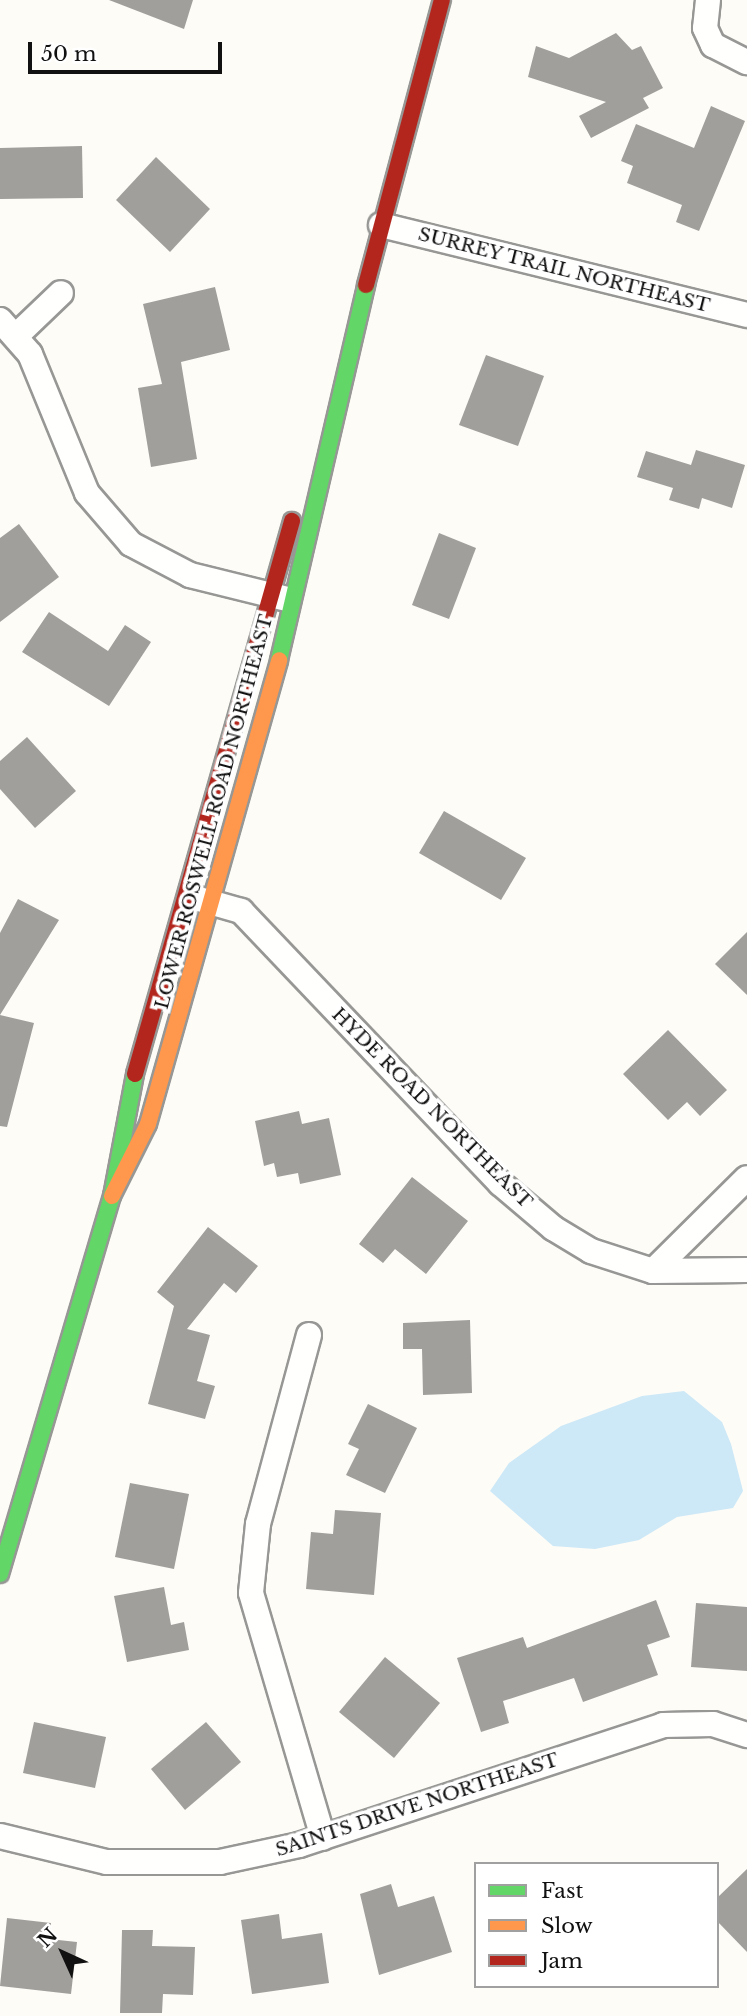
<!DOCTYPE html>
<style>
body{margin:0}
#map{position:relative;width:747px;height:2016px;overflow:hidden;background:#fdfcf7;font-family:"Libre Baskerville",serif}
div>[style]{position:absolute}
.water>*{inset:0;background:#cde8f7}
.building>*{inset:0;background:#a19f9c}
.roads{filter:drop-shadow(2px 0 #979795) drop-shadow(-2px 0 #979795) drop-shadow(0 2px #979795) drop-shadow(0 -2px #979795)}
.street>*{height:24px;margin:-12px;padding:0 12px;transform-origin:12px;border-radius:12px;background:#fffffe}
.fast>*{height:16px;margin:-8px;padding:0 8px;transform-origin:8px;border-radius:8px;background:#63d668}
.slow>*{height:16px;margin:-8px;padding:0 8px;transform-origin:8px;border-radius:8px;background:#ff974d}
.jam>*{height:16px;margin:-8px;padding:0 8px;transform-origin:8px;border-radius:8px;background:#b3261e}
span{translate:-50% -50%;white-space:nowrap;text-align:center;line-height:1.15;-webkit-text-stroke:7px #fff;paint-order:stroke}
.street-label{font-size:19px;color:#111}
.legend{position:absolute;left:474px;top:1862px;width:245px;height:126px;box-sizing:border-box;background:#fff;border:2px solid #a0a0a0;margin:0;padding:9px 12px;list-style:none;font-size:21px;color:#111}
.legend li{display:flex;align-items:center;gap:14px;height:35px}
.legend b{width:35px;border:2px solid #a0a0a0}
.north{position:absolute;left:28px;top:1918px;width:70px;height:70px;-webkit-text-stroke:5px #fff;paint-order:stroke;rotate:315deg;font-size:19px;font-weight:700;line-height:28px;text-align:center;color:#111}
.north::after{content:'';display:block;margin:auto;width:24px;height:32px;background:#111;clip-path:polygon(50% 0,100% 100%,50% 72%,0 100%)}
.scale{position:absolute;left:28px;top:42px;width:194px;height:32px;box-sizing:border-box;border:4px solid #111;border-top:0;padding-left:9px;font-size:21px;line-height:24px;white-space:nowrap;color:#111;-webkit-text-stroke:5px #fff;paint-order:stroke}
</style>
<div id="map">
<div class="water">
<div style="clip-path:polygon(684px 1391px,722px 1422px,731px 1444px,743px 1491px,733px 1508px,677px 1517px,639px 1540px,595px 1549px,553px 1546px,490px 1491px,509px 1463px,561px 1426px,642px 1396px)"></div>
</div>
<div class="building">
<div style="clip-path:polygon(109px 0,193px 0,184px 29px)"></div>
<div style="clip-path:polygon(616px 33px,632px 50px,641px 46px,663px 88px,643px 98px,649px 108px,591px 138px,579px 116px,606px 102px,528px 77px,536px 46px,569px 58px)"></div>
<div style="clip-path:polygon(711px 106px,745px 121px,699px 231px,676px 222px,682px 205px,627px 183px,633px 166px,621px 161px,636px 124px,694px 148px)"></div>
<div style="clip-path:polygon(82px 146px,83px 198px,0 199px,0 148px)"></div>
<div style="clip-path:polygon(156px 157px,210px 209px,170px 252px,116px 200px)"></div>
<div style="clip-path:polygon(215px 287px,230px 350px,181px 362px,197px 459px,151px 467px,138px 388px,162px 384px,143px 304px)"></div>
<div style="clip-path:polygon(486px 355px,544px 376px,518px 446px,459px 425px)"></div>
<div style="clip-path:polygon(696px 450px,745px 465px,732px 508px,702px 498px,699px 509px,669px 500px,673px 488px,637px 477px,646px 451px,691px 465px)"></div>
<div style="clip-path:polygon(19px 524px,59px 577px,0 622px,0 538px)"></div>
<div style="clip-path:polygon(439px 533px,476px 548px,449px 619px,412px 605px)"></div>
<div style="clip-path:polygon(49px 612px,108px 651px,125px 625px,151px 642px,109px 706px,22px 652px)"></div>
<div style="clip-path:polygon(27px 737px,76px 791px,35px 828px,0 789px,0 761px)"></div>
<div style="clip-path:polygon(444px 811px,526px 858px,501px 900px,419px 853px)"></div>
<div style="clip-path:polygon(18px 899px,59px 920px,0 1015px,34px 1023px,7px 1127px,0 1126px,0 933px)"></div>
<div style="clip-path:polygon(747px 932px,747px 995px,715px 964px)"></div>
<div style="clip-path:polygon(668px 1030px,727px 1090px,700px 1116px,687px 1102px,668px 1120px,623px 1074px)"></div>
<div style="clip-path:polygon(299px 1111px,302px 1124px,329px 1118px,341px 1175px,300px 1184px,298px 1173px,277px 1177px,274px 1163px,264px 1166px,255px 1121px)"></div>
<div style="clip-path:polygon(412px 1177px,468px 1221px,426px 1274px,395px 1249px,383px 1263px,359px 1244px)"></div>
<div style="clip-path:polygon(208px 1227px,258px 1266px,236px 1293px,224px 1283px,187px 1329px,210px 1335px,197px 1381px,215px 1386px,205px 1419px,148px 1404px,174px 1306px,157px 1292px)"></div>
<div style="clip-path:polygon(470px 1320px,472px 1393px,423px 1395px,422px 1349px,403px 1349px,403px 1323px)"></div>
<div style="clip-path:polygon(368px 1404px,417px 1428px,385px 1493px,346px 1475px,359px 1449px,348px 1444px)"></div>
<div style="clip-path:polygon(130px 1483px,189px 1494px,174px 1569px,115px 1557px)"></div>
<div style="clip-path:polygon(335px 1510px,381px 1513px,374px 1595px,306px 1589px,311px 1532px,333px 1534px)"></div>
<div style="clip-path:polygon(164px 1587px,171px 1625px,184px 1622px,189px 1650px,127px 1662px,114px 1596px)"></div>
<div style="clip-path:polygon(656px 1600px,670px 1637px,647px 1645px,658px 1675px,583px 1702px,574px 1678px,503px 1701px,509px 1723px,481px 1732px,457px 1658px,523px 1637px,527px 1648px)"></div>
<div style="clip-path:polygon(696px 1603px,747px 1607px,747px 1671px,691px 1667px)"></div>
<div style="clip-path:polygon(385px 1657px,440px 1703px,394px 1758px,339px 1712px)"></div>
<div style="clip-path:polygon(34px 1722px,106px 1737px,95px 1788px,23px 1773px)"></div>
<div style="clip-path:polygon(206px 1722px,241px 1762px,185px 1810px,151px 1769px)"></div>
<div style="clip-path:polygon(747px 1869px,747px 1952px,717px 1921px,717px 1898px)"></div>
<div style="clip-path:polygon(391px 1884px,398px 1907px,434px 1896px,452px 1952px,379px 1975px,360px 1894px)"></div>
<div style="clip-path:polygon(279px 1914px,282px 1939px,322px 1933px,329px 1983px,252px 1994px,241px 1920px)"></div>
<div style="clip-path:polygon(7px 1918px,51px 1923px,49px 1939px,77px 1942px,71px 1994px,0 1986px)"></div>
<div style="clip-path:polygon(122px 1930px,153px 1930px,152px 1946px,195px 1947px,193px 1995px,163px 1994px,162px 2013px,120px 2013px)"></div>
</div>
<div class="roads">
<div class="street">
<div style="left:708px;top:0;width:28px;rotate:96deg"></div>
<div style="left:705px;top:28px;width:19px;rotate:65deg"></div>
<div style="left:713px;top:45px;width:38px;rotate:27deg"></div>
<div style="left:381px;top:225px;width:377px;rotate:13.8deg"></div>
<div style="left:0;top:320px;width:45px;rotate:48.6deg"></div>
<div style="left:30px;top:354px;width:150px;rotate:67.7deg"></div>
<div style="left:87px;top:493px;width:67px;rotate:49.2deg"></div>
<div style="left:131px;top:544px;width:67px;rotate:27.7deg"></div>
<div style="left:190px;top:575px;width:100px;rotate:13.9deg"></div>
<div style="left:16px;top:336px;width:62px;rotate:-43.7deg"></div>
<div style="left:199px;top:899px;width:44px;rotate:15.9deg"></div>
<div style="left:241px;top:911px;width:376px;rotate:46.4deg"></div>
<div style="left:500px;top:1183px;width:70px;rotate:40.3deg"></div>
<div style="left:553px;top:1228px;width:44px;rotate:31.2deg"></div>
<div style="left:591px;top:1251px;width:65px;rotate:17.9deg"></div>
<div style="left:653px;top:1271px;width:94px;rotate:-0.6deg"></div>
<div style="left:653px;top:1271px;width:132px;rotate:-44.7deg"></div>
<div style="left:309px;top:1335px;width:196px;rotate:105.1deg"></div>
<div style="left:258px;top:1524px;width:69px;rotate:95.8deg"></div>
<div style="left:251px;top:1593px;width:255px;rotate:73.6deg"></div>
<div style="left:0;top:1836px;width:110px;rotate:13.7deg"></div>
<div style="left:107px;top:1862px;width:113px"></div>
<div style="left:220px;top:1862px;width:81px;rotate:-12.1deg"></div>
<div style="left:299px;top:1845px;width:383px;rotate:-18.2deg"></div>
<div style="left:663px;top:1725px;width:50px;rotate:-1.1deg"></div>
<div style="left:713px;top:1724px;width:36px;rotate:18deg"></div>
</div>
<div class="fast">
<div style="left:279px;top:660px;width:385px;rotate:-76.9deg"></div>
<div style="left:0;top:1574px;width:394px;rotate:-73.5deg"></div>
<div style="left:112px;top:1196px;width:124px;rotate:-79.3deg"></div>
</div>
<div class="slow">
<div style="left:112px;top:1196px;width:80px;rotate:-63.4deg"></div>
<div style="left:148px;top:1124px;width:482px;rotate:-74.2deg"></div>
</div>
<div class="jam">
<div style="left:366px;top:285px;width:295px;rotate:-75.1deg"></div>
<div style="left:135px;top:1074px;width:575px;rotate:-74.15deg"></div>
</div>
</div>
<div class="street-label">
<span style="left:564px;top:270px;rotate:14deg">SURREY TRAIL NORTHEAST</span>
<span style="left:214px;top:812px;rotate:-75deg">LOWER ROSWELL ROAD NORTHEAST</span>
<span style="left:432px;top:1108px;rotate:45deg">HYDE ROAD NORTHEAST</span>
<span style="left:417px;top:1805px;rotate:-18deg">SAINTS DRIVE NORTHEAST</span>
</div>
<ul class="legend">
<li><b style="height:9px;background:#63d668"></b>Fast</li>
<li><b style="height:9px;background:#ff974d"></b>Slow</li>
<li><b style="height:9px;background:#b3261e"></b>Jam</li>
</ul>
<div class="north">N</div>
<div class="scale">50 m</div>
</div>
